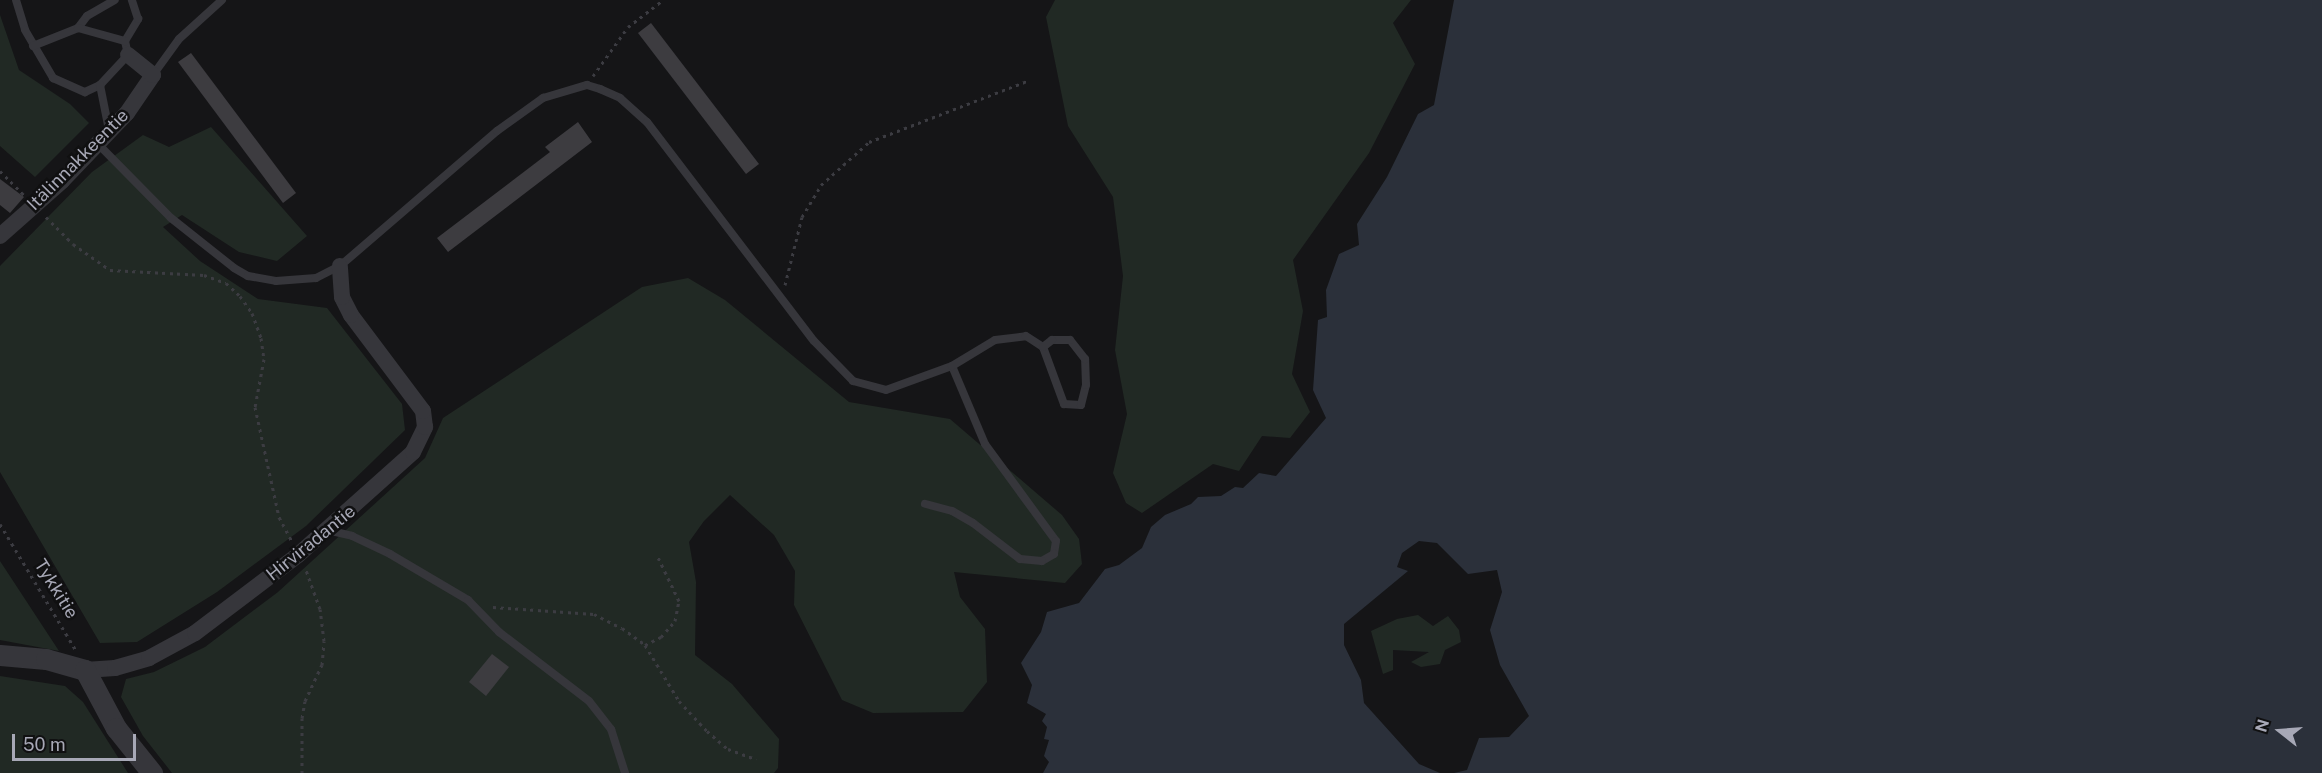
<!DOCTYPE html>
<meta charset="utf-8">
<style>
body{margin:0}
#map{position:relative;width:2322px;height:773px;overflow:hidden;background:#151517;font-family:"Public Sans",sans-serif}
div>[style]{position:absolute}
.green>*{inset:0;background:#212924}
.water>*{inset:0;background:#2b303a}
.building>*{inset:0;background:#3d3c40}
.path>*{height:3px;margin-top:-1.5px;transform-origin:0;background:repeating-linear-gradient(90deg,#3c3c42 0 3px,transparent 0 7.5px)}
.service>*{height:8px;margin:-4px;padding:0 4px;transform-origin:4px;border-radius:4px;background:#36363b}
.minor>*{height:16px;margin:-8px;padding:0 8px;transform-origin:8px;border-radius:8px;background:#36363b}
.tertiary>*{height:21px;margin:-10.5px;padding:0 10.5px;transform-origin:10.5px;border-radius:10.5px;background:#36363b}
span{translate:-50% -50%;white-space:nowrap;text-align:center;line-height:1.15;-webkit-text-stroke:5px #101011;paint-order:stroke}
.street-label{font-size:18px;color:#a7a8b6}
.north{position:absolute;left:2250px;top:701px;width:60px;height:60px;-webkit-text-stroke:4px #101011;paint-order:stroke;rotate:287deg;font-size:16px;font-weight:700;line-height:24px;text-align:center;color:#a7a8b6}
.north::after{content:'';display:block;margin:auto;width:21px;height:27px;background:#a7a8b6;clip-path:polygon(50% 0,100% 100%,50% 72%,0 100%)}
.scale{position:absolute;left:12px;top:734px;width:124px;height:27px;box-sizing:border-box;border:3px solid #a7a8b6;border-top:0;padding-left:8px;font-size:18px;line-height:21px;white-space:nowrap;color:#a7a8b6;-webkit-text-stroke:4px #101011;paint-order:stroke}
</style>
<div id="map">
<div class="green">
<div style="clip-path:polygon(1055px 0,1411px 0,1393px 23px,1415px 64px,1369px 153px,1293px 260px,1303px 311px,1292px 374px,1310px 412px,1290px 438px,1262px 436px,1239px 471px,1213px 464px,1142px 513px,1126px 503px,1113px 473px,1127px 414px,1115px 350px,1123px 276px,1113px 197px,1068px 126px,1046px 17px)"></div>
<div style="clip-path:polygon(0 15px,19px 70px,70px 104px,89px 123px,35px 177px,0 146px)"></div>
<div style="clip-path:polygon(211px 127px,307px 236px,277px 261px,239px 252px,182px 215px,163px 227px,200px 261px,258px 299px,327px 308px,402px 404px,405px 430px,306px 526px,217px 592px,137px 642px,100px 643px,0 472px,0 266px,92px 172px,143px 135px,169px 147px)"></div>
<div style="clip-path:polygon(688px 278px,725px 300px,849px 402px,950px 419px,1062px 515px,1079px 539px,1082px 564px,1065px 583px,954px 572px,960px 597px,985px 629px,987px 682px,963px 712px,873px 713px,842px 700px,794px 605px,795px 571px,774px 535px,730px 495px,704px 521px,689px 542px,696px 582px,695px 655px,732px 684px,779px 739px,778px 768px,774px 773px,172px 773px,143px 736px,121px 697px,126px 679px,154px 672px,205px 647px,278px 592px,425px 458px,443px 418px,642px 287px)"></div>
<div style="clip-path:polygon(0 561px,59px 651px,0 640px)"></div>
<div style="clip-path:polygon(1418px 615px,1433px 626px,1448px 616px,1459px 630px,1461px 642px,1445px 650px,1440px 664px,1421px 667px,1411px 662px,1429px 652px,1393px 650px,1393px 670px,1383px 674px,1371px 631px,1397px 619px)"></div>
<div style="clip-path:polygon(0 676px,65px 686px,83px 702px,128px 773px,0 773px)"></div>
</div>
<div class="water">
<div style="clip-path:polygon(1454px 0,2322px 0,2322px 773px,1454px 773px,1467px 770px,1479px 738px,1509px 737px,1529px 716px,1500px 665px,1490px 630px,1502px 592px,1497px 570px,1468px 574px,1437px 543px,1419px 541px,1402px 553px,1397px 567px,1408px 571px,1344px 624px,1344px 645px,1361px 680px,1364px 703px,1419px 764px,1440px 773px,1043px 773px,1049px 762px,1044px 756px,1049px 740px,1044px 739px,1047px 727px,1042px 721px,1046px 714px,1027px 703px,1032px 685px,1021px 663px,1041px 632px,1047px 612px,1079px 603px,1105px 569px,1119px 565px,1142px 548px,1151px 527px,1165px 515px,1191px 504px,1198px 497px,1221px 496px,1235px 487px,1243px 488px,1259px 473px,1276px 476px,1326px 418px,1313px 390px,1318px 320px,1327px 317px,1326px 290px,1339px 254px,1359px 245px,1357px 224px,1387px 177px,1418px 114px,1434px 105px)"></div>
</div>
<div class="building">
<div style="clip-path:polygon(651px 23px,759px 164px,746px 174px,638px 33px)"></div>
<div style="clip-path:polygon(191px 53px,296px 193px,283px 203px,178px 62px)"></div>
<div style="clip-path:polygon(578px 122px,592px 142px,448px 252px,437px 238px,550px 152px,545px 147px)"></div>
<div style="clip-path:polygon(0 179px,24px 197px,10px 213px,0 205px)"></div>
<div style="clip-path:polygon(492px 654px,509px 667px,486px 696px,469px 682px)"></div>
</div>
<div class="path">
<div style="left:593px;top:76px;width:60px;rotate:-54.5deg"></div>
<div style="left:628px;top:27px;width:44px;rotate:-37.6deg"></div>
<div style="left:0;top:171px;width:34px;rotate:45deg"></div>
<div style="left:46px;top:217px;width:38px;rotate:45deg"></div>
<div style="left:73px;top:244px;width:45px;rotate:35.1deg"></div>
<div style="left:110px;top:270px;width:94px;rotate:3deg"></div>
<div style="left:204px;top:275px;width:23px;rotate:20deg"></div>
<div style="left:226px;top:283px;width:19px;rotate:43deg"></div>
<div style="left:240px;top:296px;width:21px;rotate:55deg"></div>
<div style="left:252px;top:313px;width:27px;rotate:70deg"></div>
<div style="left:261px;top:338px;width:21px;rotate:82deg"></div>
<div style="left:264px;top:359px;width:49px;rotate:100.6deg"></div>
<div style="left:255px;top:407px;width:113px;rotate:77.7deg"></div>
<div style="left:279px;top:517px;width:26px;rotate:62deg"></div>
<div style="left:785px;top:285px;width:70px;rotate:-76deg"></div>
<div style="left:802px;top:217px;width:37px;rotate:-59deg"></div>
<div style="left:821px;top:185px;width:64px;rotate:-41.9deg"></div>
<div style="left:869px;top:142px;width:169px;rotate:-21.1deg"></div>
<div style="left:0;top:524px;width:146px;rotate:59deg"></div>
<div style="left:493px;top:607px;width:101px;rotate:4deg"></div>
<div style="left:594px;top:614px;width:31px;rotate:27deg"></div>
<div style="left:622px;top:628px;width:29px;rotate:36deg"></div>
<div style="left:645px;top:645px;width:66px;rotate:58.7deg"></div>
<div style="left:679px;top:701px;width:41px;rotate:47deg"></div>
<div style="left:707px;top:731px;width:28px;rotate:41deg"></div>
<div style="left:728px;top:749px;width:30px;rotate:20deg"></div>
<div style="left:645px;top:645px;width:18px;rotate:-27deg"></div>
<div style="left:661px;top:637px;width:21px;rotate:-49deg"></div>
<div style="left:675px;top:621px;width:20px;rotate:-79deg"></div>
<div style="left:679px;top:601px;width:51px;rotate:-115.6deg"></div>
<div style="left:302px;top:773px;width:55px;rotate:-90deg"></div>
<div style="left:302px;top:718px;width:17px;rotate:-80deg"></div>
<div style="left:305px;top:701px;width:40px;rotate:-65deg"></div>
<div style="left:322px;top:665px;width:24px;rotate:-85deg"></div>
<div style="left:324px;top:641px;width:32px;rotate:-97deg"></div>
<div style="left:320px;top:609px;width:41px;rotate:-109.7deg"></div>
</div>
<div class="service">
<div style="left:16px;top:0;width:31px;rotate:73deg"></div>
<div style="left:25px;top:30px;width:56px;rotate:59.7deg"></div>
<div style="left:53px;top:78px;width:35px;rotate:24deg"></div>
<div style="left:85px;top:92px;width:17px;rotate:-25deg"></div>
<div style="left:100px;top:85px;width:41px;rotate:-47deg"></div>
<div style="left:128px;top:55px;width:14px;rotate:-102deg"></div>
<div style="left:125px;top:41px;width:26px;rotate:-59deg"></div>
<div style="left:138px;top:19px;width:20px;rotate:-108deg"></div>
<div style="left:78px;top:28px;width:15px;rotate:-53deg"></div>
<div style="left:87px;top:16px;width:32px;rotate:-30deg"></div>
<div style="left:33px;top:46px;width:48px;rotate:-21.8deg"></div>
<div style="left:78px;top:28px;width:49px;rotate:15.5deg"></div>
<div style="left:153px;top:75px;width:44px;rotate:-54.2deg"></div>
<div style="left:179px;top:39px;width:58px;rotate:-42.2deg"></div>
<div style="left:100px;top:85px;width:46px;rotate:78.7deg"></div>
<div style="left:97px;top:143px;width:105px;rotate:45.4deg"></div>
<div style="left:171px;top:218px;width:80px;rotate:38.4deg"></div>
<div style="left:234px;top:268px;width:16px;rotate:30deg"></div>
<div style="left:248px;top:276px;width:28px;rotate:10deg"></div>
<div style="left:276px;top:281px;width:40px;rotate:-4.3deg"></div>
<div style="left:316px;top:278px;width:27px;rotate:-27deg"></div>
<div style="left:340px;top:266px;width:207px;rotate:-40.7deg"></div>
<div style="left:497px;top:131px;width:57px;rotate:-35.7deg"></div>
<div style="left:543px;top:98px;width:46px;rotate:-16.5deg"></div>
<div style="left:587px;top:85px;width:14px;rotate:17deg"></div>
<div style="left:600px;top:89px;width:22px;rotate:24deg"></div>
<div style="left:620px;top:98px;width:36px;rotate:42deg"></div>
<div style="left:647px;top:122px;width:275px;rotate:52.7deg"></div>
<div style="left:814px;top:341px;width:56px;rotate:45.7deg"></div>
<div style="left:853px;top:381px;width:34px;rotate:15deg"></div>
<div style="left:886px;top:390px;width:70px;rotate:-20deg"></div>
<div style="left:952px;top:366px;width:85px;rotate:67.1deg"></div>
<div style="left:985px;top:444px;width:120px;rotate:53.8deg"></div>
<div style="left:1056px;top:541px;width:13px;rotate:99deg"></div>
<div style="left:1054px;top:554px;width:14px;rotate:150deg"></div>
<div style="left:1042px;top:561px;width:22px;rotate:-175deg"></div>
<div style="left:1020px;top:559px;width:59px;rotate:-142.5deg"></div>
<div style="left:973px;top:523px;width:24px;rotate:-150deg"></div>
<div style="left:952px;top:511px;width:28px;rotate:-165deg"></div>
<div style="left:952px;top:366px;width:50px;rotate:-31.2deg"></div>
<div style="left:995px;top:340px;width:31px;rotate:-7deg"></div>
<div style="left:1026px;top:336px;width:20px;rotate:33deg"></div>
<div style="left:1043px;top:347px;width:61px;rotate:69.8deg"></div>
<div style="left:1064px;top:404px;width:17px;rotate:3deg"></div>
<div style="left:1081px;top:405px;width:21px;rotate:-76deg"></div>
<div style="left:1086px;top:385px;width:26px;rotate:-92deg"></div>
<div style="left:1085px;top:359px;width:24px;rotate:-128deg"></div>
<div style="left:1070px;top:340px;width:18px;rotate:180deg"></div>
<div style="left:1052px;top:340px;width:11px;rotate:142deg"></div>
<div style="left:327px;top:530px;width:26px;rotate:13deg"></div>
<div style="left:352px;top:536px;width:42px;rotate:25.3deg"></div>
<div style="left:390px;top:554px;width:91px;rotate:30.5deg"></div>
<div style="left:468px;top:600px;width:45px;rotate:45.9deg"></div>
<div style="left:499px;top:632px;width:113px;rotate:37.5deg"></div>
<div style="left:589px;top:701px;width:36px;rotate:52deg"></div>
<div style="left:611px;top:729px;width:46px;rotate:72.3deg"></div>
</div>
<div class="minor">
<div style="left:0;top:236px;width:83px;rotate:-41.6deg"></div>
<div style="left:62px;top:181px;width:94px;rotate:-46.3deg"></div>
<div style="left:127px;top:113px;width:46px;rotate:-55.6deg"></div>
<div style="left:153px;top:75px;width:32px;rotate:-141deg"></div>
<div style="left:85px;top:670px;width:30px;rotate:-4deg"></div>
<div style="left:115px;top:668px;width:35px;rotate:-16deg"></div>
<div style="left:149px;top:658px;width:52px;rotate:-28.5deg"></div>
<div style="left:195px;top:633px;width:129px;rotate:-37.1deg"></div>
<div style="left:298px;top:555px;width:154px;rotate:-41.8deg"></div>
<div style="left:413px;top:452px;width:28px;rotate:-64deg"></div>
<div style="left:425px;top:427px;width:16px;rotate:-97deg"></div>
<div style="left:423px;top:411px;width:120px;rotate:-126.9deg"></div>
<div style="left:351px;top:315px;width:20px;rotate:-117deg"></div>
<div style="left:342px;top:297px;width:31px;rotate:-94deg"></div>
</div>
<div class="tertiary">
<div style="left:0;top:655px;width:46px;rotate:5deg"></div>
<div style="left:46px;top:659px;width:41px;rotate:15.8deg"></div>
<div style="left:85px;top:670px;width:66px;rotate:61.9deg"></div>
<div style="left:116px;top:728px;width:58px;rotate:51.3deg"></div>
</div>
<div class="street-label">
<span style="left:78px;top:160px;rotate:-45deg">Itälinnakkeentie</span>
<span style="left:311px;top:543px;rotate:-39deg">Hirviradantie</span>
<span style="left:56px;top:589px;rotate:58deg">Tykkitie</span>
</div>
<div class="north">N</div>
<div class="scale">50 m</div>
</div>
